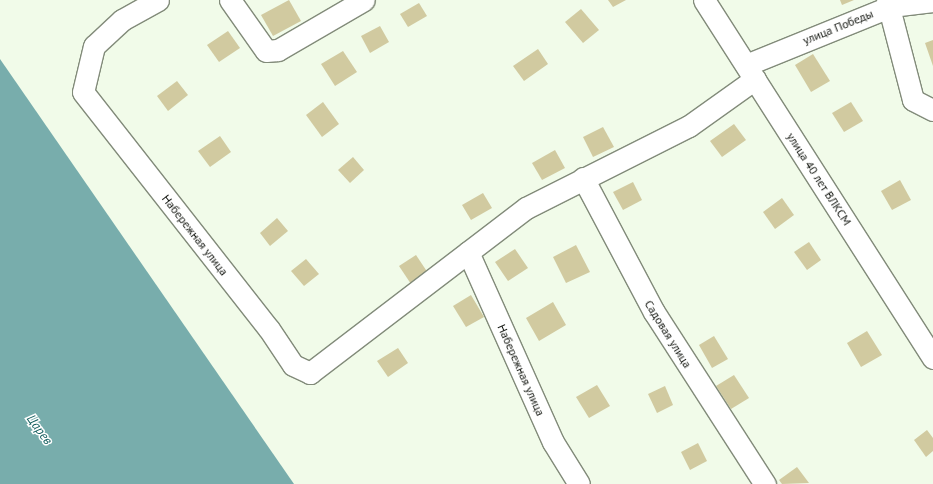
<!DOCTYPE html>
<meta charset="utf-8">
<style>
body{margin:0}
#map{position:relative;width:933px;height:484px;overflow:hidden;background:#f1fbe9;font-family:"PT Sans",sans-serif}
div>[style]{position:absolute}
.water>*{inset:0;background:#78adac}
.building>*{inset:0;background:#d1caa0}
.roads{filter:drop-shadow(1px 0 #828b7a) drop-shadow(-1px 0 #828b7a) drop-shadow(0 1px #828b7a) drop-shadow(0 -1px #828b7a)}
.minor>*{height:21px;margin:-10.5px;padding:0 10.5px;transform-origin:10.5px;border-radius:10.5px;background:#fff}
span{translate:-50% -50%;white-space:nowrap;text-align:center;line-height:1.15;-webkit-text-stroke:3px #fff;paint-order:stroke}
.street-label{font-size:12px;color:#11140e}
.water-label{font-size:13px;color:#166060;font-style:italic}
</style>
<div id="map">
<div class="water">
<div style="clip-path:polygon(0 59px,294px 484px,0 484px)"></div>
</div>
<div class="building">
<div style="clip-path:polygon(289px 0,301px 21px,273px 36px,261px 15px)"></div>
<div style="clip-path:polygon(608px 0,626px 0,613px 7px)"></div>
<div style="clip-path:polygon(840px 0,854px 0,842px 5px)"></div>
<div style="clip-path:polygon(419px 3px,427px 16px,408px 27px,400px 14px)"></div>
<div style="clip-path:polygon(581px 9px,599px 30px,583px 43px,565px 22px)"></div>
<div style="clip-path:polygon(380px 26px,389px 42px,370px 53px,361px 36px)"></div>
<div style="clip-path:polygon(228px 31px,240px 48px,219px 62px,207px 45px)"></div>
<div style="clip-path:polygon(933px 40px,933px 66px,925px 43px)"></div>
<div style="clip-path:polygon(538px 49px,548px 64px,524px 81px,513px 66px)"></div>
<div style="clip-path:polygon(343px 51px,357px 72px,335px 86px,321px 64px)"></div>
<div style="clip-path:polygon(813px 54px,830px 81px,811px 92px,795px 65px)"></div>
<div style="clip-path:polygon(177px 81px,188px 95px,168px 111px,157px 96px)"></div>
<div style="clip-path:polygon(323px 102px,339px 124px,322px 137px,306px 115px)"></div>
<div style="clip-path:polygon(851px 102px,863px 121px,844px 132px,832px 113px)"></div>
<div style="clip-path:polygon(734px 124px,746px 140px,722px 157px,710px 141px)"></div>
<div style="clip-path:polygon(603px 127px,614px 147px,593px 157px,583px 137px)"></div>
<div style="clip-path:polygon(220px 136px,231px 152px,210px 167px,198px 151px)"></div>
<div style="clip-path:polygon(555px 150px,565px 168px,542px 180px,532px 163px)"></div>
<div style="clip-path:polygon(353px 157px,364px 170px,350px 183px,338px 170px)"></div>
<div style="clip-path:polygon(900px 180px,911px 200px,892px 210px,881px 191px)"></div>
<div style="clip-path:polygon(633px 182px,642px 200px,623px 210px,613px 192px)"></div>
<div style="clip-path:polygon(483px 193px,492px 208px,471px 220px,462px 205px)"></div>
<div style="clip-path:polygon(782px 198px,794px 215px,775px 229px,763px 212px)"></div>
<div style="clip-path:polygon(277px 218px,288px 231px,270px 246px,260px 233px)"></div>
<div style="clip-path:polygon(809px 242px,821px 260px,807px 270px,794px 252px)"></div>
<div style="clip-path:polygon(576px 245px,590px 272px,566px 283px,553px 257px)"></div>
<div style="clip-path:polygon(515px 249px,528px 268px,508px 281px,495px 262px)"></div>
<div style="clip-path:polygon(416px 255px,428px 273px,411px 284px,399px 266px)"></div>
<div style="clip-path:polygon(306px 259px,319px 274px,304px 286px,291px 271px)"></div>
<div style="clip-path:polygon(471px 295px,484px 317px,466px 327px,453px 306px)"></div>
<div style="clip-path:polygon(553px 302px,566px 325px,539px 341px,526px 318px)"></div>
<div style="clip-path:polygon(867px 331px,882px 355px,861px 367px,847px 343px)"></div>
<div style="clip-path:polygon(714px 336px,728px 359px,712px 368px,699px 345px)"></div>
<div style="clip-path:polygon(398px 348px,408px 363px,388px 377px,377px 361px)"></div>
<div style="clip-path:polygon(734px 375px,749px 398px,731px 409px,716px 386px)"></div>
<div style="clip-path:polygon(597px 385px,610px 406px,589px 418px,576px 397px)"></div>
<div style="clip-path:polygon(665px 386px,673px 405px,657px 413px,648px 394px)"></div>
<div style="clip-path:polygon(927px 430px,933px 438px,933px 451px,926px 457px,914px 440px)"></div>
<div style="clip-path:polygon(698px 443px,707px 461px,690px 470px,681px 452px)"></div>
<div style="clip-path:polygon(797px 467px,809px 483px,782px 484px,779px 480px)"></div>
</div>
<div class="roads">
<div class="minor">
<div style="left:158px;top:0;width:41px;rotate:150.9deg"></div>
<div style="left:122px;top:20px;width:38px;rotate:137deg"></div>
<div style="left:94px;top:46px;width:47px;rotate:103.4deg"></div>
<div style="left:83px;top:92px;width:301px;rotate:51.9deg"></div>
<div style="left:269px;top:329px;width:43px;rotate:56.3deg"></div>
<div style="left:293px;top:365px;width:19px;rotate:25deg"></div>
<div style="left:310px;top:373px;width:272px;rotate:-37.4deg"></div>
<div style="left:526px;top:208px;width:182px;rotate:-26.7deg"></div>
<div style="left:689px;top:126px;width:81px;rotate:-35.5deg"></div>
<div style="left:230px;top:0;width:62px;rotate:54.8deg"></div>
<div style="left:266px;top:51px;width:12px;rotate:-5deg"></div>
<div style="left:278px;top:50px;width:99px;rotate:-30.2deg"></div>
<div style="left:704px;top:0;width:425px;rotate:57.4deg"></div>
<div style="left:887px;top:0;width:103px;rotate:75.4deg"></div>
<div style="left:913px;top:100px;width:22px;rotate:27deg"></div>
<div style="left:746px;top:65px;width:157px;rotate:-22.1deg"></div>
<div style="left:891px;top:6px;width:42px;rotate:-6.8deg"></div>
<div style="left:583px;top:178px;width:152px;rotate:62.1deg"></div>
<div style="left:654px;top:312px;width:205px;rotate:57.2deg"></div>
<div style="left:468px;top:252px;width:208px;rotate:65.9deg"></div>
<div style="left:553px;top:442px;width:49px;rotate:58.2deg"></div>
</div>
</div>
<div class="street-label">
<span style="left:838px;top:27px;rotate:-22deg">улица Победы</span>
<span style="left:819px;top:179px;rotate:57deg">улица 40 лет ВЛКСМ</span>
<span style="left:195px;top:235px;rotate:52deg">Набережная улица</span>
<span style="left:668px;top:334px;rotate:58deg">Садовая улица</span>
<span style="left:521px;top:370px;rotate:66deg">Набережная улица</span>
</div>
<div class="water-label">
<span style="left:39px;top:430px;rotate:54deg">Царев</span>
</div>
</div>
